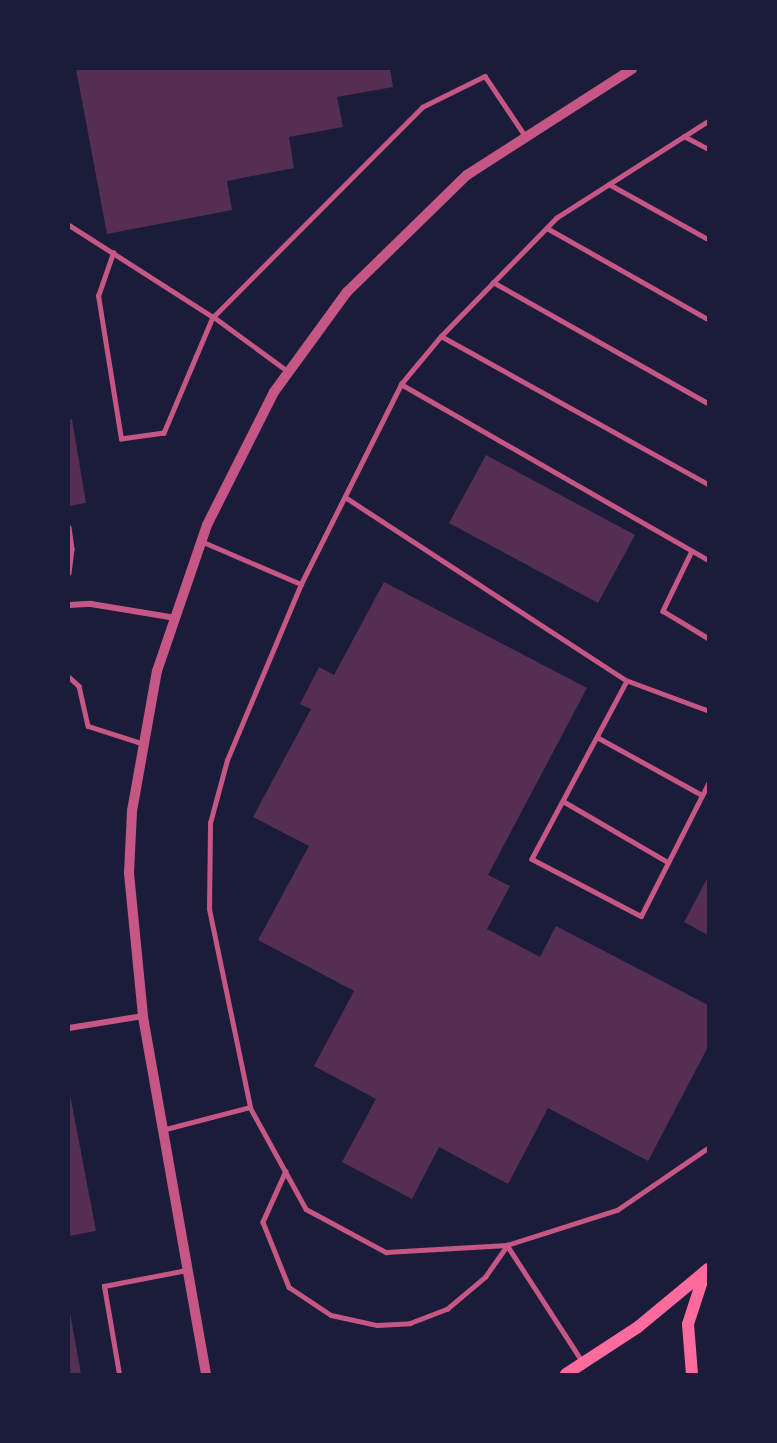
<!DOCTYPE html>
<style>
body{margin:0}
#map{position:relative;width:777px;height:1443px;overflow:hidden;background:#1b1b3a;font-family:Rubik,sans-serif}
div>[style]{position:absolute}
.building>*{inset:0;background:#542f53}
.service>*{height:4.5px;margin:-2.25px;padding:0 2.25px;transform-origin:2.25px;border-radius:2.25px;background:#c65784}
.minor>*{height:6px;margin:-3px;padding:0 3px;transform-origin:3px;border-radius:3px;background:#c65784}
.tertiary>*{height:10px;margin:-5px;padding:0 5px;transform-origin:5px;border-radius:5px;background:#c65784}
.secondary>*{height:12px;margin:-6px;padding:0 6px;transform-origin:6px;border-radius:6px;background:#ff6b9d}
span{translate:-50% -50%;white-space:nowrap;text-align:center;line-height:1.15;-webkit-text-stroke:6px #1b1b3a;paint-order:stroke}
.frame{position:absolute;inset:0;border:70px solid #1b1b3a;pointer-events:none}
</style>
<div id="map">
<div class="building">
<div style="clip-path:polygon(76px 69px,390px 69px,393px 87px,337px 97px,343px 127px,289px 137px,294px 168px,227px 181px,232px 210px,107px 234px)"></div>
<div style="clip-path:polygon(72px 419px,86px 503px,69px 506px,69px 420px)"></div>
<div style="clip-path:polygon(486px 455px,635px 535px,598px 603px,449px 523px)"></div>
<div style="clip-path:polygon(384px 582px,587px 688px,488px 875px,510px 886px,487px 929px,540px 957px,556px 926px,708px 1005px,708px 1047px,648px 1161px,548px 1108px,508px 1184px,439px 1147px,412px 1199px,342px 1162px,376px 1099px,314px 1066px,354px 991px,258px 940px,309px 846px,253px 817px,311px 709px,300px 704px,319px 667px,334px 675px)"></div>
<div style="clip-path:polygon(708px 877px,708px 935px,684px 922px)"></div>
<div style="clip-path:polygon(69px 1089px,96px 1231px,69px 1236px)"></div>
<div style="clip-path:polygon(70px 1313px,81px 1374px,69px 1374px)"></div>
</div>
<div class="service">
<div style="left:684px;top:136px;width:27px;rotate:28deg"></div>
<div style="left:609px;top:184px;width:113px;rotate:29.1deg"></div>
<div style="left:69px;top:225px;width:52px;rotate:32.5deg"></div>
<div style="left:113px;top:253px;width:119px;rotate:32.6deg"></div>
<div style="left:213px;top:317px;width:126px;rotate:112.9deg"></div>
<div style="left:164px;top:433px;width:43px;rotate:172.1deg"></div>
<div style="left:121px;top:439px;width:145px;rotate:-99.1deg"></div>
<div style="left:98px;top:296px;width:46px;rotate:-70.8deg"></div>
<div style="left:547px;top:228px;width:185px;rotate:29.5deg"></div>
<div style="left:493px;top:282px;width:247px;rotate:29.4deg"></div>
<div style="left:441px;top:336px;width:305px;rotate:29deg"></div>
<div style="left:288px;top:372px;width:93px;rotate:-143.7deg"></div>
<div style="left:213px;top:317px;width:296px;rotate:-45.1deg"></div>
<div style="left:422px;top:107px;width:70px;rotate:-26.2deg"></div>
<div style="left:485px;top:76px;width:73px;rotate:56.1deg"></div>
<div style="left:401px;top:384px;width:354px;rotate:29.8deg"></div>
<div style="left:345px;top:497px;width:337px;rotate:33.1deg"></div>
<div style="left:69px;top:527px;width:22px;rotate:82deg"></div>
<div style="left:72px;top:549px;width:24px;rotate:97deg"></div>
<div style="left:201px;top:541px;width:109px;rotate:23.3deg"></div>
<div style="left:301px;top:584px;width:224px;rotate:-63.4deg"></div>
<div style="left:401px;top:384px;width:62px;rotate:-50.2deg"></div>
<div style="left:441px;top:336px;width:165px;rotate:-45.7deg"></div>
<div style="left:556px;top:218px;width:180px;rotate:-32.5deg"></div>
<div style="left:692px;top:551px;width:67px;rotate:115.8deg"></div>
<div style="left:663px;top:611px;width:52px;rotate:31deg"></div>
<div style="left:69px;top:677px;width:13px;rotate:42deg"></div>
<div style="left:79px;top:686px;width:41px;rotate:77.3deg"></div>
<div style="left:88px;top:726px;width:59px;rotate:17.8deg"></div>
<div style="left:708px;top:711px;width:86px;rotate:-159.7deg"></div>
<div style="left:627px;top:681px;width:202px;rotate:118.1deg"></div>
<div style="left:532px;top:859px;width:123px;rotate:27.6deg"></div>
<div style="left:641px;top:916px;width:148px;rotate:-63.1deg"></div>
<div style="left:597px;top:737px;width:120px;rotate:28.9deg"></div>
<div style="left:563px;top:801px;width:121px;rotate:30.2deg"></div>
<div style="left:250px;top:1107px;width:116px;rotate:61.2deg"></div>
<div style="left:306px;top:1209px;width:91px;rotate:28.3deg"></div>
<div style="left:386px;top:1252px;width:121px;rotate:-3.3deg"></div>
<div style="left:507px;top:1245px;width:138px;rotate:57.1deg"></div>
<div style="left:162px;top:1130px;width:91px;rotate:-14.6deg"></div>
<div style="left:250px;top:1107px;width:202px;rotate:-101.7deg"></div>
<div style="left:209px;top:909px;width:86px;rotate:-89.3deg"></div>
<div style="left:210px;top:823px;width:65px;rotate:-74.9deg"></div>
<div style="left:227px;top:760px;width:191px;rotate:-67.2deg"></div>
<div style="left:286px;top:1171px;width:56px;rotate:114.3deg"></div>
<div style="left:263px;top:1222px;width:70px;rotate:68.2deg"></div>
<div style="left:289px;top:1287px;width:50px;rotate:33.7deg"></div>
<div style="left:331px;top:1315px;width:47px;rotate:12.3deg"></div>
<div style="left:377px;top:1325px;width:33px;rotate:-3deg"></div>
<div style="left:410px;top:1323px;width:40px;rotate:-21deg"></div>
<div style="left:447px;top:1309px;width:50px;rotate:-40.1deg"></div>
<div style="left:485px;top:1277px;width:39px;rotate:-55deg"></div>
<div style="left:507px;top:1245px;width:115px;rotate:-17.7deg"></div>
<div style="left:617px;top:1210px;width:110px;rotate:-34.3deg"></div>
<div style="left:119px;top:1374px;width:89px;rotate:-99.7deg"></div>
<div style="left:104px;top:1286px;width:85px;rotate:-10.9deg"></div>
</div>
<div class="minor">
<div style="left:69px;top:605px;width:22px;rotate:-3deg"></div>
<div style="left:91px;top:604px;width:86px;rotate:9.4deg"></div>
<div style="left:69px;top:1028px;width:75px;rotate:-9.2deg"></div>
</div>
<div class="tertiary">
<div style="left:206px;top:1374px;width:364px;rotate:-100deg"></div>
<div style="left:143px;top:1016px;width:144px;rotate:-95.6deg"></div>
<div style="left:129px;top:873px;width:62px;rotate:-87.2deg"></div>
<div style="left:132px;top:811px;width:142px;rotate:-79.9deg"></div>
<div style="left:157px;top:671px;width:154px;rotate:-71.1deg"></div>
<div style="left:207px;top:525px;width:149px;rotate:-63.3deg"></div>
<div style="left:274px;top:392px;width:124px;rotate:-53.9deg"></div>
<div style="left:347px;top:292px;width:168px;rotate:-44.3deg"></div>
<div style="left:467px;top:175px;width:196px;rotate:-32.7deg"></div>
</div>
<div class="secondary">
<div style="left:566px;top:1374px;width:86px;rotate:-33.1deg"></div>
<div style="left:638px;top:1327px;width:91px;rotate:-39.6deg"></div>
<div style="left:692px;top:1374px;width:50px;rotate:-94.6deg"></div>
<div style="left:688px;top:1324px;width:55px;rotate:-71.9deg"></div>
</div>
<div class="frame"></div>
</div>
